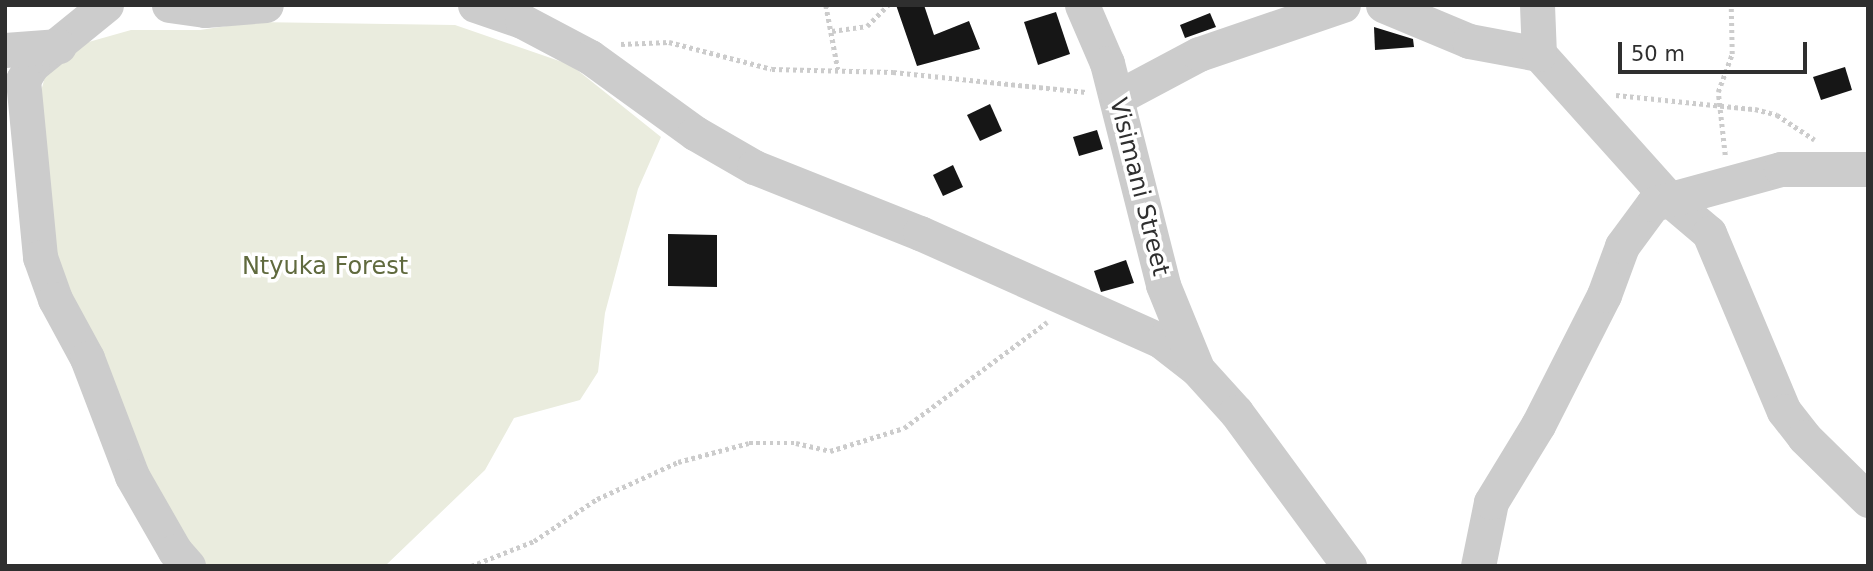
<!DOCTYPE html>
<style>
body{margin:0}
#map{position:relative;width:1873px;height:571px;overflow:hidden;background:#fff;font-family:"DejaVu Sans",sans-serif}
div>[style]{position:absolute}
.green>*{inset:0;background:#eaecde}
.building>*{inset:0;background:#161616}
.path>*{height:4.5px;margin-top:-2.25px;transform-origin:0;background:repeating-linear-gradient(90deg,#ccc 0 3.5px,transparent 0 7px)}
.minor>*{height:35px;margin:-17.5px;padding:0 17.5px;transform-origin:17.5px;border-radius:17.5px;background:#ccc}
span{translate:-50% -50%;white-space:nowrap;text-align:center;line-height:1.15;-webkit-text-stroke:7px #fff;paint-order:stroke}
.street-label{font-size:24px;color:#2f2f2f}
.park-label{font-size:24px;color:#606a3e}
.frame{position:absolute;inset:0;border:7px solid #2f2f2f;pointer-events:none}
.scale{position:absolute;left:1618px;top:42px;width:189px;height:32px;box-sizing:border-box;border:4px solid #2f2f2f;border-top:0;padding-left:9px;font-size:21px;line-height:24px;white-space:nowrap;color:#2f2f2f;-webkit-text-stroke:5px #fff;paint-order:stroke}
</style>
<div id="map">
<div class="green">
<div style="clip-path:polygon(254px 22px,455px 25px,571px 65px,661px 137px,638px 189px,605px 313px,598px 372px,580px 400px,514px 418px,485px 470px,385px 566px,195px 566px,64px 305px,33px 119px,47px 70px,78px 45px,131px 30px,200px 30px)"></div>
</div>
<div class="building">
<div style="clip-path:polygon(896px 5px,924px 5px,934px 35px,969px 21px,980px 49px,917px 66px)"></div>
<div style="clip-path:polygon(1056px 12px,1070px 54px,1038px 65px,1024px 22px)"></div>
<div style="clip-path:polygon(1210px 13px,1216px 27px,1185px 38px,1180px 25px)"></div>
<div style="clip-path:polygon(1374px 27px,1413px 39px,1414px 47px,1375px 50px)"></div>
<div style="clip-path:polygon(1845px 67px,1852px 90px,1821px 100px,1813px 77px)"></div>
<div style="clip-path:polygon(990px 104px,1002px 131px,980px 141px,967px 115px)"></div>
<div style="clip-path:polygon(1097px 130px,1103px 149px,1079px 156px,1073px 137px)"></div>
<div style="clip-path:polygon(953px 165px,963px 187px,943px 196px,933px 175px)"></div>
<div style="clip-path:polygon(668px 234px,717px 235px,717px 287px,668px 286px)"></div>
<div style="clip-path:polygon(1126px 260px,1134px 283px,1101px 292px,1094px 271px)"></div>
</div>
<div class="path">
<div style="left:826px;top:5px;width:65px;rotate:79.4deg"></div>
<div style="left:832px;top:31px;width:35px;rotate:-8deg"></div>
<div style="left:867px;top:26px;width:30px;rotate:-45deg"></div>
<div style="left:621px;top:44px;width:48px;rotate:-2.4deg"></div>
<div style="left:669px;top:42px;width:106px;rotate:14.7deg"></div>
<div style="left:772px;top:69px;width:121px;rotate:1.4deg"></div>
<div style="left:893px;top:72px;width:194px;rotate:5.9deg"></div>
<div style="left:1616px;top:95px;width:140px;rotate:5.8deg"></div>
<div style="left:1755px;top:109px;width:23px;rotate:15deg"></div>
<div style="left:1777px;top:115px;width:45px;rotate:33.3deg"></div>
<div style="left:1725px;top:155px;width:63px;rotate:-96.3deg"></div>
<div style="left:1718px;top:92px;width:40px;rotate:-69.8deg"></div>
<div style="left:1732px;top:54px;width:49px;rotate:-91.2deg"></div>
<div style="left:471px;top:566px;width:68px;rotate:-21.6deg"></div>
<div style="left:534px;top:541px;width:76px;rotate:-33.7deg"></div>
<div style="left:597px;top:499px;width:89px;rotate:-24.6deg"></div>
<div style="left:678px;top:462px;width:73px;rotate:-15deg"></div>
<div style="left:749px;top:443px;width:47px"></div>
<div style="left:796px;top:443px;width:35px;rotate:13deg"></div>
<div style="left:830px;top:451px;width:77px;rotate:-17.3deg"></div>
<div style="left:904px;top:428px;width:178px;rotate:-36.5deg"></div>
</div>
<div class="minor">
<div style="left:106px;top:5px;width:95px;rotate:141deg"></div>
<div style="left:32px;top:65px;width:17px;rotate:121deg"></div>
<div style="left:23px;top:80px;width:178px;rotate:84.5deg"></div>
<div style="left:40px;top:257px;width:45px;rotate:70.3deg"></div>
<div style="left:55px;top:299px;width:67px;rotate:61.5deg"></div>
<div style="left:87px;top:358px;width:126px;rotate:69.1deg"></div>
<div style="left:132px;top:476px;width:86px;rotate:60.2deg"></div>
<div style="left:175px;top:551px;width:20px;rotate:49deg"></div>
<div style="left:169px;top:5px;width:36px;rotate:8deg"></div>
<div style="left:205px;top:10px;width:61px;rotate:-4.7deg"></div>
<div style="left:475px;top:5px;width:50px;rotate:18.8deg"></div>
<div style="left:522px;top:21px;width:77px;rotate:27.9deg"></div>
<div style="left:590px;top:57px;width:130px;rotate:35.9deg"></div>
<div style="left:695px;top:133px;width:68px;rotate:30deg"></div>
<div style="left:754px;top:167px;width:179px;rotate:21.7deg"></div>
<div style="left:920px;top:233px;width:264px;rotate:24.1deg"></div>
<div style="left:1161px;top:341px;width:46px;rotate:37.9deg"></div>
<div style="left:1197px;top:369px;width:58px;rotate:47.8deg"></div>
<div style="left:1236px;top:412px;width:191px;rotate:53.7deg"></div>
<div style="left:1082px;top:5px;width:63px;rotate:66.7deg"></div>
<div style="left:1107px;top:63px;width:229px;rotate:75.8deg"></div>
<div style="left:1163px;top:285px;width:87px;rotate:67.8deg"></div>
<div style="left:1383px;top:5px;width:93px;rotate:22.7deg"></div>
<div style="left:1469px;top:41px;width:71px;rotate:10.5deg"></div>
<div style="left:1539px;top:54px;width:196px;rotate:48.1deg"></div>
<div style="left:1670px;top:200px;width:51px;rotate:40.2deg"></div>
<div style="left:1709px;top:233px;width:193px;rotate:67.2deg"></div>
<div style="left:1784px;top:411px;width:33px;rotate:52deg"></div>
<div style="left:1804px;top:437px;width:90px;rotate:44.5deg"></div>
<div style="left:1537px;top:5px;width:49px;rotate:87.7deg"></div>
<div style="left:5px;top:50px;width:54px;rotate:-4.2deg"></div>
<div style="left:1118px;top:97px;width:92px;rotate:-28deg"></div>
<div style="left:1199px;top:54px;width:152px;rotate:-18.8deg"></div>
<div style="left:1478px;top:566px;width:65px;rotate:-78.5deg"></div>
<div style="left:1491px;top:502px;width:90px;rotate:-58.6deg"></div>
<div style="left:1538px;top:425px;width:146px;rotate:-63.1deg"></div>
<div style="left:1604px;top:295px;width:52px;rotate:-69.8deg"></div>
<div style="left:1622px;top:246px;width:52px;rotate:-53.6deg"></div>
<div style="left:1653px;top:204px;width:133px;rotate:-15.3deg"></div>
<div style="left:1781px;top:169px;width:87px"></div>
</div>
<div class="street-label">
<span style="left:1139px;top:187px;rotate:76deg">Visimani Street</span>
</div>
<div class="park-label">
<span style="left:325px;top:267px">Ntyuka Forest</span>
</div>
<div class="frame"></div>
<div class="scale">50 m</div>
</div>
